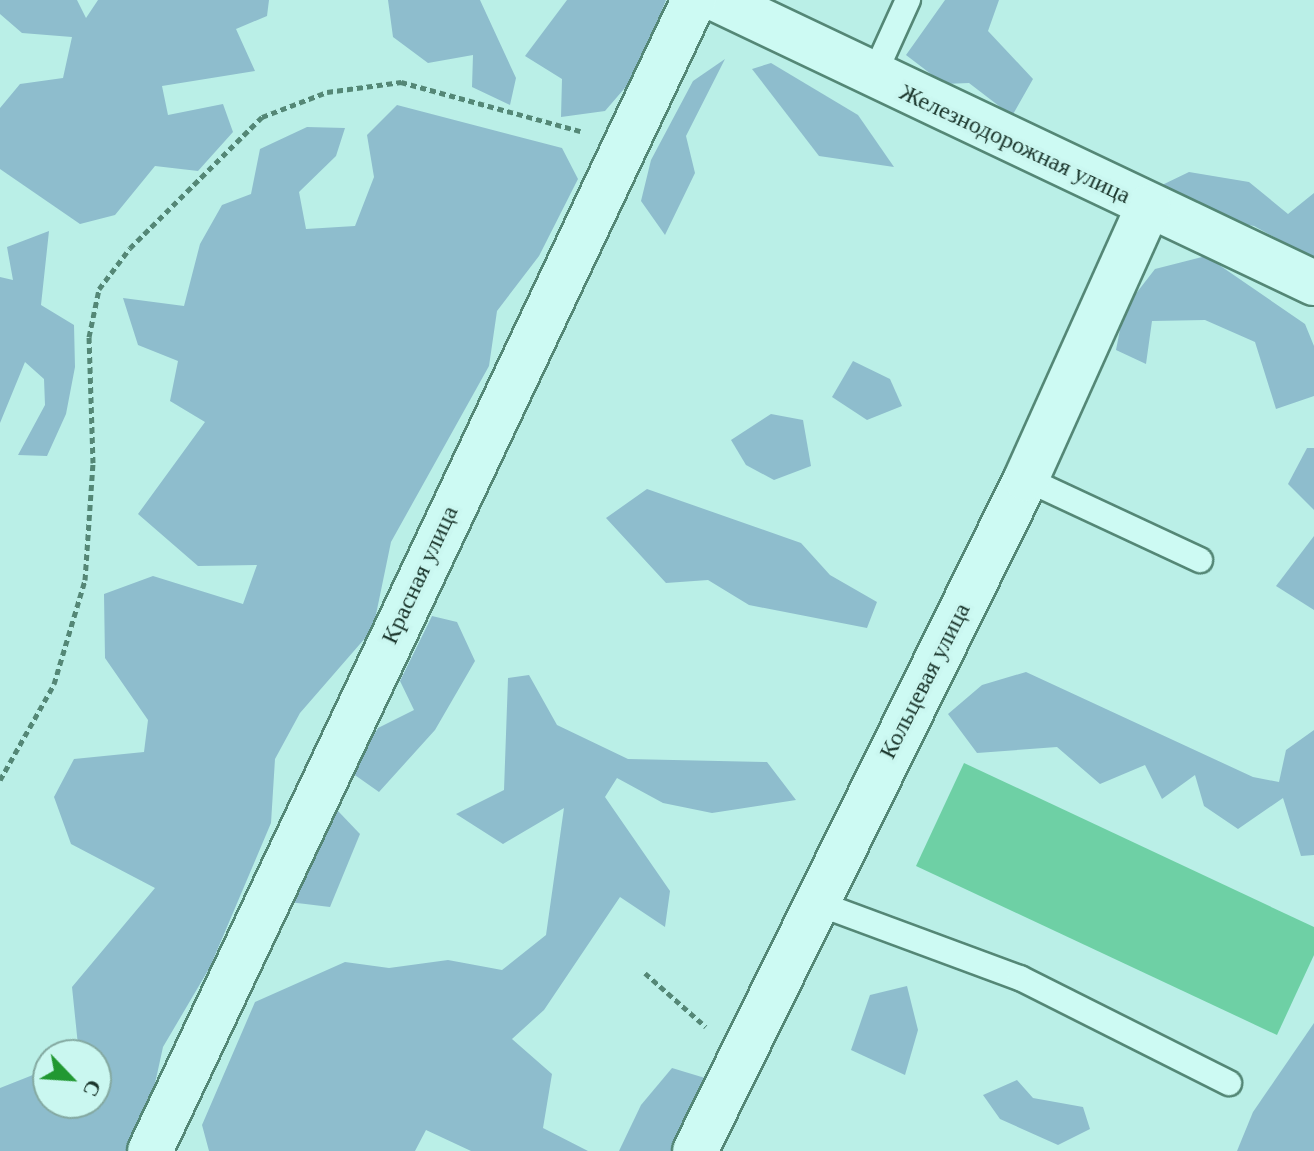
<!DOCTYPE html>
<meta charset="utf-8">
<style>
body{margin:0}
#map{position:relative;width:1314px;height:1151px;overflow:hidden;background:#baefe7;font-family:"Times New Roman",serif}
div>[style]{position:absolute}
.green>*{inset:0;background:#8ebdcd}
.building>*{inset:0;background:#6ed0a5}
.path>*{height:5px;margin-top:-2.5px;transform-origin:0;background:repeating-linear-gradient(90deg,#548776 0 6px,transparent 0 10px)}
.roads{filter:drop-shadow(2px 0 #548776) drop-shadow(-2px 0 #548776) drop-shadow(0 2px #548776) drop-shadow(0 -2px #548776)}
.service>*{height:24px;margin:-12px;padding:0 12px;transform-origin:12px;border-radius:12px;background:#cdfaf3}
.minor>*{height:44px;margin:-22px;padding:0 22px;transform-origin:22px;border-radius:22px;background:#cdfaf3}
span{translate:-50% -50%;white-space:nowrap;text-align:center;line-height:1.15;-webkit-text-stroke:7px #caf7f0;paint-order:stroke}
.street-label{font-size:24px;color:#1a352b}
.north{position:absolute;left:32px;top:1039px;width:80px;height:80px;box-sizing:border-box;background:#caf7f0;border:2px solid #84a9a1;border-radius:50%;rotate:115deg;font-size:22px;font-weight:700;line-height:32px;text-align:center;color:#1a352b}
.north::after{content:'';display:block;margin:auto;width:28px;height:36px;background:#219832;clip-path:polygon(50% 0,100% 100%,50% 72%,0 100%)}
</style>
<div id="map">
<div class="green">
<div style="clip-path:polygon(0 0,77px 0,86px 18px,98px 0,269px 0,267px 16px,236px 29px,255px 71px,162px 86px,168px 115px,223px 104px,233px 132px,198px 171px,155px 166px,115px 215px,80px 224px,0 169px,0 108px,20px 84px,63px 78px,72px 37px,22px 33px,0 14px)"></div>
<div style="clip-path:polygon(388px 0,480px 0,516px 78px,510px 105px,472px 87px,473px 55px,428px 63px,393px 37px)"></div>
<div style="clip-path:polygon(567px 0,666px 0,636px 75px,605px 111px,561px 117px,562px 79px,525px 56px)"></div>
<div style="clip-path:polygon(945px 0,999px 0,988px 31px,1033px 79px,1012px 116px,969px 83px,944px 84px,906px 55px)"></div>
<div style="clip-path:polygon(725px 59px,686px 136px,695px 173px,665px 235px,641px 201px,651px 160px,693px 81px)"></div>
<div style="clip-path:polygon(771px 63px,858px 115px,894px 167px,819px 156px,752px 69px)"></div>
<div style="clip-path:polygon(397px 105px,562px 148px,578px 179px,539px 256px,497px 311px,489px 366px,391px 542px,373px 629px,300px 713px,275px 759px,271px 823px,210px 967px,163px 1047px,149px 1111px,129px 1151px,0 1151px,0 1088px,48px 1069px,48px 1103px,96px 1103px,96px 1055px,79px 1055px,72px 987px,155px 888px,71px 844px,54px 797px,74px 759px,144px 752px,148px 720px,105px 658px,104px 594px,153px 576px,243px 604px,257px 565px,198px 566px,138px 514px,205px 422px,170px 401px,178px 361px,138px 345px,123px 298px,184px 306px,200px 244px,222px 205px,251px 194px,260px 149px,307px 127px,345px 128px,336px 156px,299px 192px,306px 229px,355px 226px,374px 177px,367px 135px)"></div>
<div style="clip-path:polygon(1189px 172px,1249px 182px,1288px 214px,1314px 193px,1314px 259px,1254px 226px,1203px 217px,1160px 186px)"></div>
<div style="clip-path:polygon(49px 231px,41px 305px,74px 325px,75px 367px,66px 414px,47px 456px,18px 455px,45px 405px,44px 379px,25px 362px,0 423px,0 277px,13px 280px,7px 247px)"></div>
<div style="clip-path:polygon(1206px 256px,1305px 324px,1314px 346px,1314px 396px,1276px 409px,1255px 342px,1205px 320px,1152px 321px,1146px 364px,1116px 350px,1124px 309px,1155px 269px)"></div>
<div style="clip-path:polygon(853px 361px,890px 379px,902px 406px,867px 420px,832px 397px)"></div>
<div style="clip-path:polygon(771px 414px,803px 420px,811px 466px,774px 480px,746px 465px,731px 440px)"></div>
<div style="clip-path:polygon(1307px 448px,1314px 448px,1314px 510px,1288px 484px)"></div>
<div style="clip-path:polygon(647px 489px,801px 543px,830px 575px,877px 602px,867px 628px,749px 605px,708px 580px,666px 583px,606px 518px)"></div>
<div style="clip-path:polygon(1314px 536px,1314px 610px,1276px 586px)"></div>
<div style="clip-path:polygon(432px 616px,457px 622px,475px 661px,435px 730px,379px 792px,352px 773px,378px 728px,414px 710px,400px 681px)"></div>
<div style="clip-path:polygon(1026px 672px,1253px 777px,1279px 782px,1286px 750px,1314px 730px,1314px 855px,1301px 856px,1283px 798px,1238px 829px,1204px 806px,1195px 775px,1162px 799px,1145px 765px,1100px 784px,1057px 747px,977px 753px,948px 714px,982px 685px)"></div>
<div style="clip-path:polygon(529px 675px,557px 725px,628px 759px,767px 762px,796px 800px,712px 813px,663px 803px,617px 778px,605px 797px,670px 891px,665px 927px,620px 897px,544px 1010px,512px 1039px,552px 1074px,543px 1128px,588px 1151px,471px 1151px,426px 1130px,415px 1151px,209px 1151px,202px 1125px,255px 1002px,345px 962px,389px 968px,448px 960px,502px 970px,546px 935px,564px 808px,503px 844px,456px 814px,504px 790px,508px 678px)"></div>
<div style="clip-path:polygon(338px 811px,360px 834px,330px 907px,289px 902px,310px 848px)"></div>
<div style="clip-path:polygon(907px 986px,918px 1030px,905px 1075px,851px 1050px,870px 995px)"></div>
<div style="clip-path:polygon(1314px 1023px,1314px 1151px,1237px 1151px,1253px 1112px)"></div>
<div style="clip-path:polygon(672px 1068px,705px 1078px,677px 1151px,619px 1151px,641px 1105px)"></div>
<div style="clip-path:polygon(1017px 1080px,1033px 1098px,1083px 1107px,1090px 1129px,1058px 1145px,1000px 1119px,983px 1095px)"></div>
</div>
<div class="building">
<div style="clip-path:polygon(964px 763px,1314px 927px,1314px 955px,1277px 1035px,916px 866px)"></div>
</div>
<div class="path">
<div style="left:0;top:780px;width:110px;rotate:-60.6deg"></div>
<div style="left:54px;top:684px;width:109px;rotate:-73.4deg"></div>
<div style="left:85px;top:580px;width:117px;rotate:-86.1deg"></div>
<div style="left:93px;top:463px;width:126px;rotate:-91.8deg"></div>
<div style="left:89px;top:337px;width:49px;rotate:-78.2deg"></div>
<div style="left:99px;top:289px;width:51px;rotate:-52.9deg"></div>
<div style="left:130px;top:248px;width:186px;rotate:-44.8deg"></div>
<div style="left:262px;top:117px;width:70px;rotate:-21deg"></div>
<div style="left:327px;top:92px;width:75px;rotate:-7.7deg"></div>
<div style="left:401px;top:82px;width:186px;rotate:15.3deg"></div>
<div style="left:645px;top:973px;width:81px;rotate:41.5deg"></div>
</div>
<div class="roads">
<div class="service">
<div style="left:873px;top:77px;width:85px;rotate:-65.6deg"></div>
<div style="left:1026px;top:479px;width:192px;rotate:25deg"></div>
<div style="left:814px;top:902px;width:220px;rotate:20.3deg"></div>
<div style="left:1020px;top:978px;width:234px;rotate:26.7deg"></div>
</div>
<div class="minor">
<div style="left:718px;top:0;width:660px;rotate:25.4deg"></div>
<div style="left:150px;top:1151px;width:1273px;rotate:-64.7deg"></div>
<div style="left:695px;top:1151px;width:749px;rotate:-63.78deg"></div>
<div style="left:1026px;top:479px;width:298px;rotate:-65.8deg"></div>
</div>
</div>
<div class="street-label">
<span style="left:1015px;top:144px;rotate:25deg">Железнодорожная улица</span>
<span style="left:420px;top:575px;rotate:-65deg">Красная улица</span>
<span style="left:925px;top:681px;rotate:-63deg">Кольцевая улица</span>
</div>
<div class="north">С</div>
</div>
